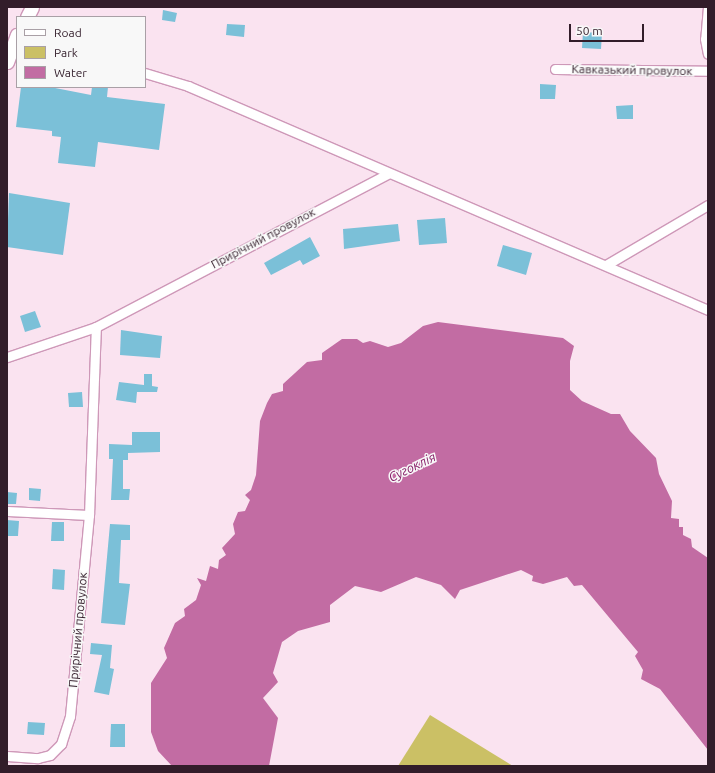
<!DOCTYPE html>
<meta charset="utf-8">
<style>
body{margin:0}
#map{position:relative;width:715px;height:773px;overflow:hidden;background:#fae3f0;font-family:Ubuntu,sans-serif}
div>[style]{position:absolute}
.green>*{inset:0;background:#cbc065}
.water>*{inset:0;background:#c26ca3}
.building>*{inset:0;background:#7bc0d8}
.roads{filter:drop-shadow(1px 0 #ce98b8) drop-shadow(-1px 0 #ce98b8) drop-shadow(0 1px #ce98b8) drop-shadow(0 -1px #ce98b8)}
.street>*{height:9px;margin:-4.5px;padding:0 4.5px;transform-origin:4.5px;border-radius:4.5px;background:#fff}
.secondary>*{height:13px;margin:-6.5px;padding:0 6.5px;transform-origin:6.5px;border-radius:6.5px;background:#fff}
span{translate:-50% -50%;white-space:nowrap;text-align:center;line-height:1.15;-webkit-text-stroke:3px #f8f8f8;paint-order:stroke}
.street-label{font-size:12px;color:#321d2a}
.water-label{font-size:13px;color:#88216a;font-style:italic}
.frame{position:absolute;inset:0;border:8px solid #321d2a;pointer-events:none}
.legend{position:absolute;left:16px;top:16px;width:130px;height:72px;box-sizing:border-box;background:#f8f8f8;border:1px solid #a9a0a6;margin:0;padding:5px 7px;list-style:none;font-size:12px;color:#321d2a}
.legend li{display:flex;align-items:center;gap:8px;height:20px}
.legend b{width:20px;border:1px solid #a9a0a6}
.scale{position:absolute;left:569px;top:24px;width:75px;height:18px;box-sizing:border-box;border:2px solid #321d2a;border-top:0;padding-left:5px;font-size:12px;line-height:14px;white-space:nowrap;color:#321d2a;-webkit-text-stroke:3px #f8f8f8;paint-order:stroke}
</style>
<div id="map">
<div class="green">
<div style="clip-path:polygon(430px 715px,513px 766px,398px 766px)"></div>
</div>
<div class="water">
<div style="clip-path:polygon(438px 322px,563px 338px,574px 346px,570px 361px,570px 390px,582px 401px,611px 414px,620px 414px,630px 431px,656px 458px,659px 474px,672px 501px,671px 518px,679px 519px,679px 527px,683px 527px,683px 535px,691px 539px,692px 547px,708px 558px,708px 750px,660px 689px,641px 679px,643px 670px,635px 656px,638px 652px,582px 585px,574px 586px,567px 577px,543px 584px,532px 581px,533px 576px,521px 570px,460px 590px,455px 599px,441px 585px,416px 577px,381px 592px,355px 586px,330px 605px,330px 622px,298px 631px,282px 642px,273px 673px,278px 682px,263px 698px,278px 718px,269px 766px,172px 766px,158px 751px,151px 732px,151px 683px,167px 658px,164px 648px,175px 623px,185px 616px,184px 609px,196px 600px,201px 585px,197px 578px,206px 581px,210px 566px,218px 569px,219px 560px,226px 555px,222px 548px,235px 534px,233px 524px,238px 512px,245px 511px,250px 500px,245px 495px,251px 490px,256px 475px,260px 421px,267px 403px,272px 394px,283px 391px,283px 384px,307px 362px,322px 360px,322px 353px,342px 339px,357px 339px,363px 343px,370px 341px,388px 347px,401px 343px,423px 326px)"></div>
</div>
<div class="building">
<div style="clip-path:polygon(163px 10px,177px 13px,175px 22px,162px 20px)"></div>
<div style="clip-path:polygon(227px 24px,245px 25px,244px 37px,226px 35px)"></div>
<div style="clip-path:polygon(583px 32px,602px 33px,601px 49px,582px 48px)"></div>
<div style="clip-path:polygon(540px 84px,556px 85px,555px 99px,540px 99px)"></div>
<div style="clip-path:polygon(21px 87px,50px 87px,91px 95px,92px 87px,108px 87px,107px 97px,165px 104px,159px 150px,98px 142px,95px 167px,58px 163px,61px 137px,52px 136px,52px 131px,16px 127px)"></div>
<div style="clip-path:polygon(633px 105px,633px 119px,617px 119px,616px 106px)"></div>
<div style="clip-path:polygon(9px 193px,70px 203px,63px 255px,7px 247px)"></div>
<div style="clip-path:polygon(445px 218px,447px 243px,419px 245px,417px 220px)"></div>
<div style="clip-path:polygon(398px 224px,400px 241px,344px 249px,343px 229px)"></div>
<div style="clip-path:polygon(310px 237px,320px 256px,303px 265px,300px 260px,271px 275px,264px 263px)"></div>
<div style="clip-path:polygon(503px 245px,532px 253px,526px 275px,497px 266px)"></div>
<div style="clip-path:polygon(35px 311px,41px 327px,25px 332px,20px 316px)"></div>
<div style="clip-path:polygon(121px 330px,162px 336px,160px 358px,120px 355px)"></div>
<div style="clip-path:polygon(144px 374px,152px 374px,152px 386px,158px 387px,157px 392px,137px 392px,136px 403px,116px 400px,119px 382px,144px 385px)"></div>
<div style="clip-path:polygon(82px 392px,83px 407px,69px 407px,68px 393px)"></div>
<div style="clip-path:polygon(132px 432px,160px 432px,160px 452px,128px 453px,128px 460px,123px 460px,123px 489px,130px 489px,129px 500px,111px 500px,113px 459px,109px 459px,109px 444px,132px 445px)"></div>
<div style="clip-path:polygon(29px 488px,41px 489px,40px 501px,29px 500px)"></div>
<div style="clip-path:polygon(7px 492px,17px 493px,16px 504px,7px 504px)"></div>
<div style="clip-path:polygon(7px 520px,19px 521px,18px 536px,7px 536px)"></div>
<div style="clip-path:polygon(52px 522px,64px 522px,64px 541px,51px 541px)"></div>
<div style="clip-path:polygon(110px 524px,130px 525px,130px 540px,121px 540px,119px 583px,130px 584px,125px 625px,101px 623px)"></div>
<div style="clip-path:polygon(53px 569px,65px 570px,64px 590px,52px 589px)"></div>
<div style="clip-path:polygon(91px 643px,112px 645px,110px 668px,114px 669px,109px 695px,94px 692px,102px 655px,90px 654px)"></div>
<div style="clip-path:polygon(28px 722px,45px 723px,44px 735px,27px 734px)"></div>
<div style="clip-path:polygon(111px 724px,125px 724px,125px 747px,110px 747px)"></div>
</div>
<div class="roads">
<div class="street">
<div style="left:708px;top:7px;width:32px;rotate:95deg"></div>
<div style="left:705px;top:39px;width:15px;rotate:79deg"></div>
<div style="left:555px;top:69px;width:153px;rotate:0.7deg"></div>
<div style="left:145px;top:73px;width:45px;rotate:16.8deg"></div>
<div style="left:188px;top:86px;width:566px;rotate:23.3deg"></div>
<div style="left:606px;top:265px;width:118px;rotate:-30.5deg"></div>
<div style="left:7px;top:357px;width:94px;rotate:-18.6deg"></div>
<div style="left:7px;top:511px;width:82px;rotate:2.8deg"></div>
<div style="left:89px;top:515px;width:188px;rotate:-87.9deg"></div>
<div style="left:96px;top:327px;width:330px;rotate:-27.7deg"></div>
<div style="left:7px;top:756px;width:31px;rotate:4deg"></div>
<div style="left:38px;top:758px;width:12px;rotate:-14deg"></div>
<div style="left:50px;top:755px;width:16px;rotate:-45deg"></div>
<div style="left:61px;top:744px;width:29px;rotate:-72deg"></div>
<div style="left:70px;top:716px;width:202px;rotate:-84.6deg"></div>
</div>
<div class="secondary">
<div style="left:27px;top:17px;width:11px;rotate:-63deg"></div>
<div style="left:7px;top:62px;width:29px;rotate:-70deg"></div>
</div>
</div>
<div class="street-label">
<span style="left:632px;top:70px;rotate:1deg">Кавказький провулок</span>
<span style="left:263px;top:238px;rotate:-28deg">Прирічний провулок</span>
<span style="left:78px;top:630px;rotate:-85deg">Прирічний провулок</span>
</div>
<div class="water-label">
<span style="left:412px;top:467px;rotate:-26deg">Сугоклія</span>
</div>
<div class="frame"></div>
<ul class="legend">
<li><b style="height:5px;background:#fff"></b>Road</li>
<li><b style="height:11px;background:#cbc065"></b>Park</li>
<li><b style="height:11px;background:#c26ca3"></b>Water</li>
</ul>
<div class="scale">50 m</div>
</div>
